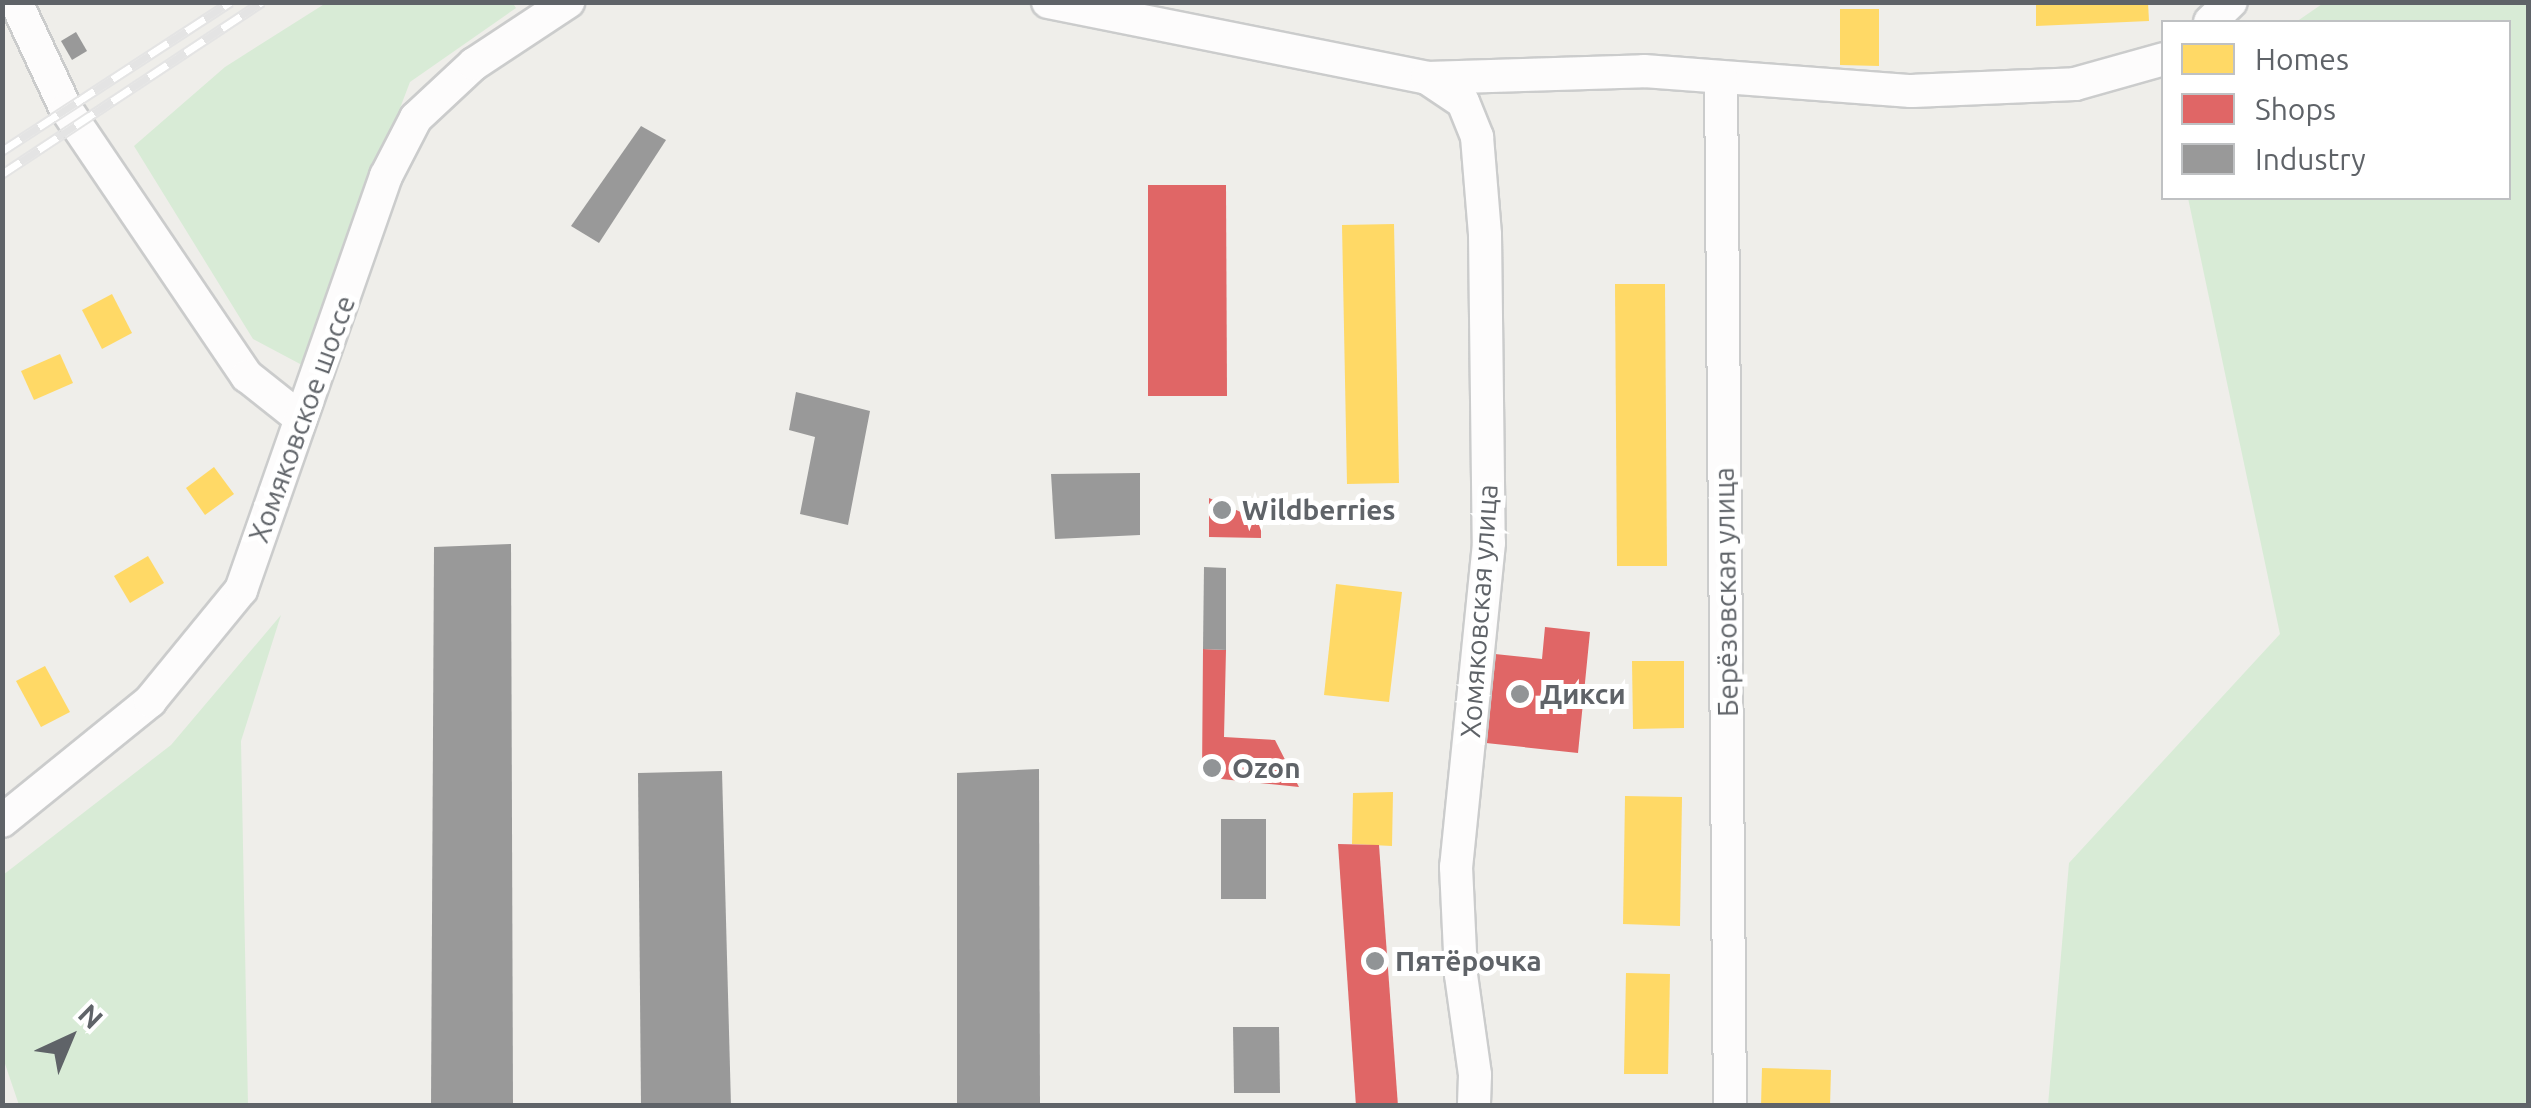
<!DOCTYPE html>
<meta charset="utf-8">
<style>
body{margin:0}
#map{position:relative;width:2531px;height:1108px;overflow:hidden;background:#efeeea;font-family:Ubuntu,sans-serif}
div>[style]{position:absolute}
.green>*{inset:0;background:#d8ebd6}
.homes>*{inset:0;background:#ffd966}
.shops>*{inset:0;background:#e06666}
.industry>*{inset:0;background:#999}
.roads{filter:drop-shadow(2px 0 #cbcccc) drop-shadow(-2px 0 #cbcccc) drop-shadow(0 2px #cbcccc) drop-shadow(0 -2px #cbcccc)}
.minor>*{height:32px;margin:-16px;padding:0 16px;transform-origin:16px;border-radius:16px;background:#fdfcfc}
.rail>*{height:11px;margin-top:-5.5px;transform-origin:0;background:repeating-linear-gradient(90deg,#fff 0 22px,#e4e4e4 0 44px);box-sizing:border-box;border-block:2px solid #e4e4e4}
.dots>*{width:28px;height:28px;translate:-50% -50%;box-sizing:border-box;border:5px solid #fff;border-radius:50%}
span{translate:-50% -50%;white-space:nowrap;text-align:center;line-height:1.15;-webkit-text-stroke:10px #fff;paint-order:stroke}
.street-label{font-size:28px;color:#5f6368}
.poi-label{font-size:28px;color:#5f6368;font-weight:700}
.left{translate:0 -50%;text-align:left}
.frame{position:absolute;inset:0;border:5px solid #5f6368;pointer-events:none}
.legend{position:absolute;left:2161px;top:20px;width:350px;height:180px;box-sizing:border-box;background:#fff;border:2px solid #bfc1c3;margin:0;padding:12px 18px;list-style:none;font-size:30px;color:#5f6368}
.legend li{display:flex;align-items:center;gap:20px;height:50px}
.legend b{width:50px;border:2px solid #bfc1c3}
.north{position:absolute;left:20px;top:988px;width:100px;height:100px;-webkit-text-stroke:8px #fff;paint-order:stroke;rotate:44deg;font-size:28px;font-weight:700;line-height:40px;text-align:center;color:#5f6368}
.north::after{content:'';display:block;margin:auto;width:35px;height:45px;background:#5f6368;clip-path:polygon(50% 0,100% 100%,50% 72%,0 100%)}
</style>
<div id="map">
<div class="green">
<div style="clip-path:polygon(512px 2px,516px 8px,410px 82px,302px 365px,253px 339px,134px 146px,225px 67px,326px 3px)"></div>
<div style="clip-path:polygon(2325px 2px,2528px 3px,2528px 1105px,2048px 1105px,2069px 863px,2280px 634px,2188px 198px,2508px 198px,2508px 22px,2296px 22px)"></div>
<div style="clip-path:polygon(281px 615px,241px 741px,248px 1105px,19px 1105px,3px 1058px,3px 875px,171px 745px)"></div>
</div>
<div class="homes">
<div style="clip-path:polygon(2036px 2px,2148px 2px,2149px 21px,2036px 26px)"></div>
<div style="clip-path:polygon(1840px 9px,1879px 9px,1879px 66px,1840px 65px)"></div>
<div style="clip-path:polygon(1394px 224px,1399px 483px,1347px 484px,1342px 225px)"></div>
<div style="clip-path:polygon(1615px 284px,1665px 284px,1667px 566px,1617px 566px)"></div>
<div style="clip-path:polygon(112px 294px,132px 333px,102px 349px,82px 310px)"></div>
<div style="clip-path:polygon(60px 354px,73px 383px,34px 400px,21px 371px)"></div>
<div style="clip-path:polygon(214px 467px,234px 494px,205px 515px,186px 488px)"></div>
<div style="clip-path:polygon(148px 556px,164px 583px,130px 603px,114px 576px)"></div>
<div style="clip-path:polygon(1336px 584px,1402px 592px,1389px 702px,1324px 695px)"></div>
<div style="clip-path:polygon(1632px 661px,1684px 661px,1684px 728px,1633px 729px)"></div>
<div style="clip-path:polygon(45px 666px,70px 712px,41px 727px,16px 681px)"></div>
<div style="clip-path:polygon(1393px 792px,1392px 846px,1352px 844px,1353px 793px)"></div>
<div style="clip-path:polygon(1625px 796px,1682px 797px,1680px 926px,1623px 924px)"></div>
<div style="clip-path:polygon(1626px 973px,1670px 974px,1668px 1074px,1624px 1074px)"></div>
<div style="clip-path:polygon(1762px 1068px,1831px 1070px,1830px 1106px,1761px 1106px)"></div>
</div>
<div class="shops">
<div style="clip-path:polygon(1148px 185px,1226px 185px,1227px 396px,1148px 396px)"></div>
<div style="clip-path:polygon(1209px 498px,1261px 521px,1261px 538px,1209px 537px)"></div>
<div style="clip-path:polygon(1545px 627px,1590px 632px,1578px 753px,1486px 743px,1495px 654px,1542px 659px)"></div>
<div style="clip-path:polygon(1203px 649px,1226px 650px,1224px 737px,1275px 740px,1299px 787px,1202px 777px)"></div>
<div style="clip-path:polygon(1338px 844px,1379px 845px,1398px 1106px,1356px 1106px)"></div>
</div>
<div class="industry">
<div style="clip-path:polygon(76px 32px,87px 51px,72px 60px,61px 41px)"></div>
<div style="clip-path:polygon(641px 126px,666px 140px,599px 243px,571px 226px)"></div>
<div style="clip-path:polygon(796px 392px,870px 411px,848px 525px,800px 514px,815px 437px,789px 430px)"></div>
<div style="clip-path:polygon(1140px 473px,1140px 535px,1055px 539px,1051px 474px)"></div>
<div style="clip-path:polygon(511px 544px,513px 1106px,431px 1106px,434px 547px)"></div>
<div style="clip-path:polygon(1204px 567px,1226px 568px,1226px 650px,1203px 649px)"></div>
<div style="clip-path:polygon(1039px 769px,1040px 1106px,957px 1106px,957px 773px)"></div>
<div style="clip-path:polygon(722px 771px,731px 1106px,641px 1106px,638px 773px)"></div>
<div style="clip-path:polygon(1221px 819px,1266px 819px,1266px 899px,1221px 899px)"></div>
<div style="clip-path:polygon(1233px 1027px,1279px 1027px,1280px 1093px,1234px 1093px)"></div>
</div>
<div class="roads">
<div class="minor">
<div style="left:16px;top:2px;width:118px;rotate:65deg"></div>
<div style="left:66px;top:109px;width:323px;rotate:55.9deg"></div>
<div style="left:247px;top:376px;width:68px;rotate:38.4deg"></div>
<div style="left:1048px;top:2px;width:387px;rotate:11.3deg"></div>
<div style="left:1427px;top:78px;width:217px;rotate:-1.8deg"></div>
<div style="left:1644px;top:71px;width:268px;rotate:4.3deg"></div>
<div style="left:1911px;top:91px;width:164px;rotate:-2.4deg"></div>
<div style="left:2075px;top:84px;width:92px;rotate:-15.7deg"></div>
<div style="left:2210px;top:22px;width:29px;rotate:-44deg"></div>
<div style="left:1427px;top:78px;width:43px;rotate:33.7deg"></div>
<div style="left:1463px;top:102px;width:38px;rotate:68deg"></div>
<div style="left:1477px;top:137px;width:98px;rotate:85.3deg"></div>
<div style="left:1485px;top:235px;width:308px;rotate:89.3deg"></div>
<div style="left:1489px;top:543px;width:326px;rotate:95.8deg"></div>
<div style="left:1456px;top:867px;width:108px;rotate:87.3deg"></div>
<div style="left:1461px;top:975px;width:101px;rotate:82deg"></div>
<div style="left:1475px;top:1075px;width:31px;rotate:92deg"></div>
<div style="left:1721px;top:78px;width:1028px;rotate:89.5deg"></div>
<div style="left:2px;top:821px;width:191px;rotate:-39deg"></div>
<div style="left:150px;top:701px;width:144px;rotate:-50.7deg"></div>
<div style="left:241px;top:590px;width:439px;rotate:-70.7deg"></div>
<div style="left:386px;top:176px;width:65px;rotate:-62.7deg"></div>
<div style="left:416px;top:118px;width:79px;rotate:-43deg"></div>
<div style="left:474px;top:64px;width:113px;rotate:-33.4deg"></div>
</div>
</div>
<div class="rail">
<div style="left:2px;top:151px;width:273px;rotate:-33.1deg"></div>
<div style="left:2px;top:174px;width:312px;rotate:-33.5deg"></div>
</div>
<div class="dots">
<div style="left:1222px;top:510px;background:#919496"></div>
<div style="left:1520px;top:694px;background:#919496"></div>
<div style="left:1212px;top:768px;background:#919496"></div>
<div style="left:1375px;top:961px;background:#919496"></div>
</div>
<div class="street-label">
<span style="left:302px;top:419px;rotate:-70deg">Хомяковское шоссе</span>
<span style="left:1726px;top:592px;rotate:-91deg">Берёзовская улица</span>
<span style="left:1479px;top:611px;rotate:-86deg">Хомяковская улица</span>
</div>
<div class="poi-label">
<span class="left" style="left:1242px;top:510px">Wildberries</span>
<span class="left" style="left:1540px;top:694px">Дикси</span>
<span class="left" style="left:1232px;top:768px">Ozon</span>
<span class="left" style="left:1395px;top:961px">Пятёрочка</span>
</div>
<div class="frame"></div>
<ul class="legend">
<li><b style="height:28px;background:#ffd966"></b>Homes</li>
<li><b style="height:28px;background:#e06666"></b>Shops</li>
<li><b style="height:28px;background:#999"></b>Industry</li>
</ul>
<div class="north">N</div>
</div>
